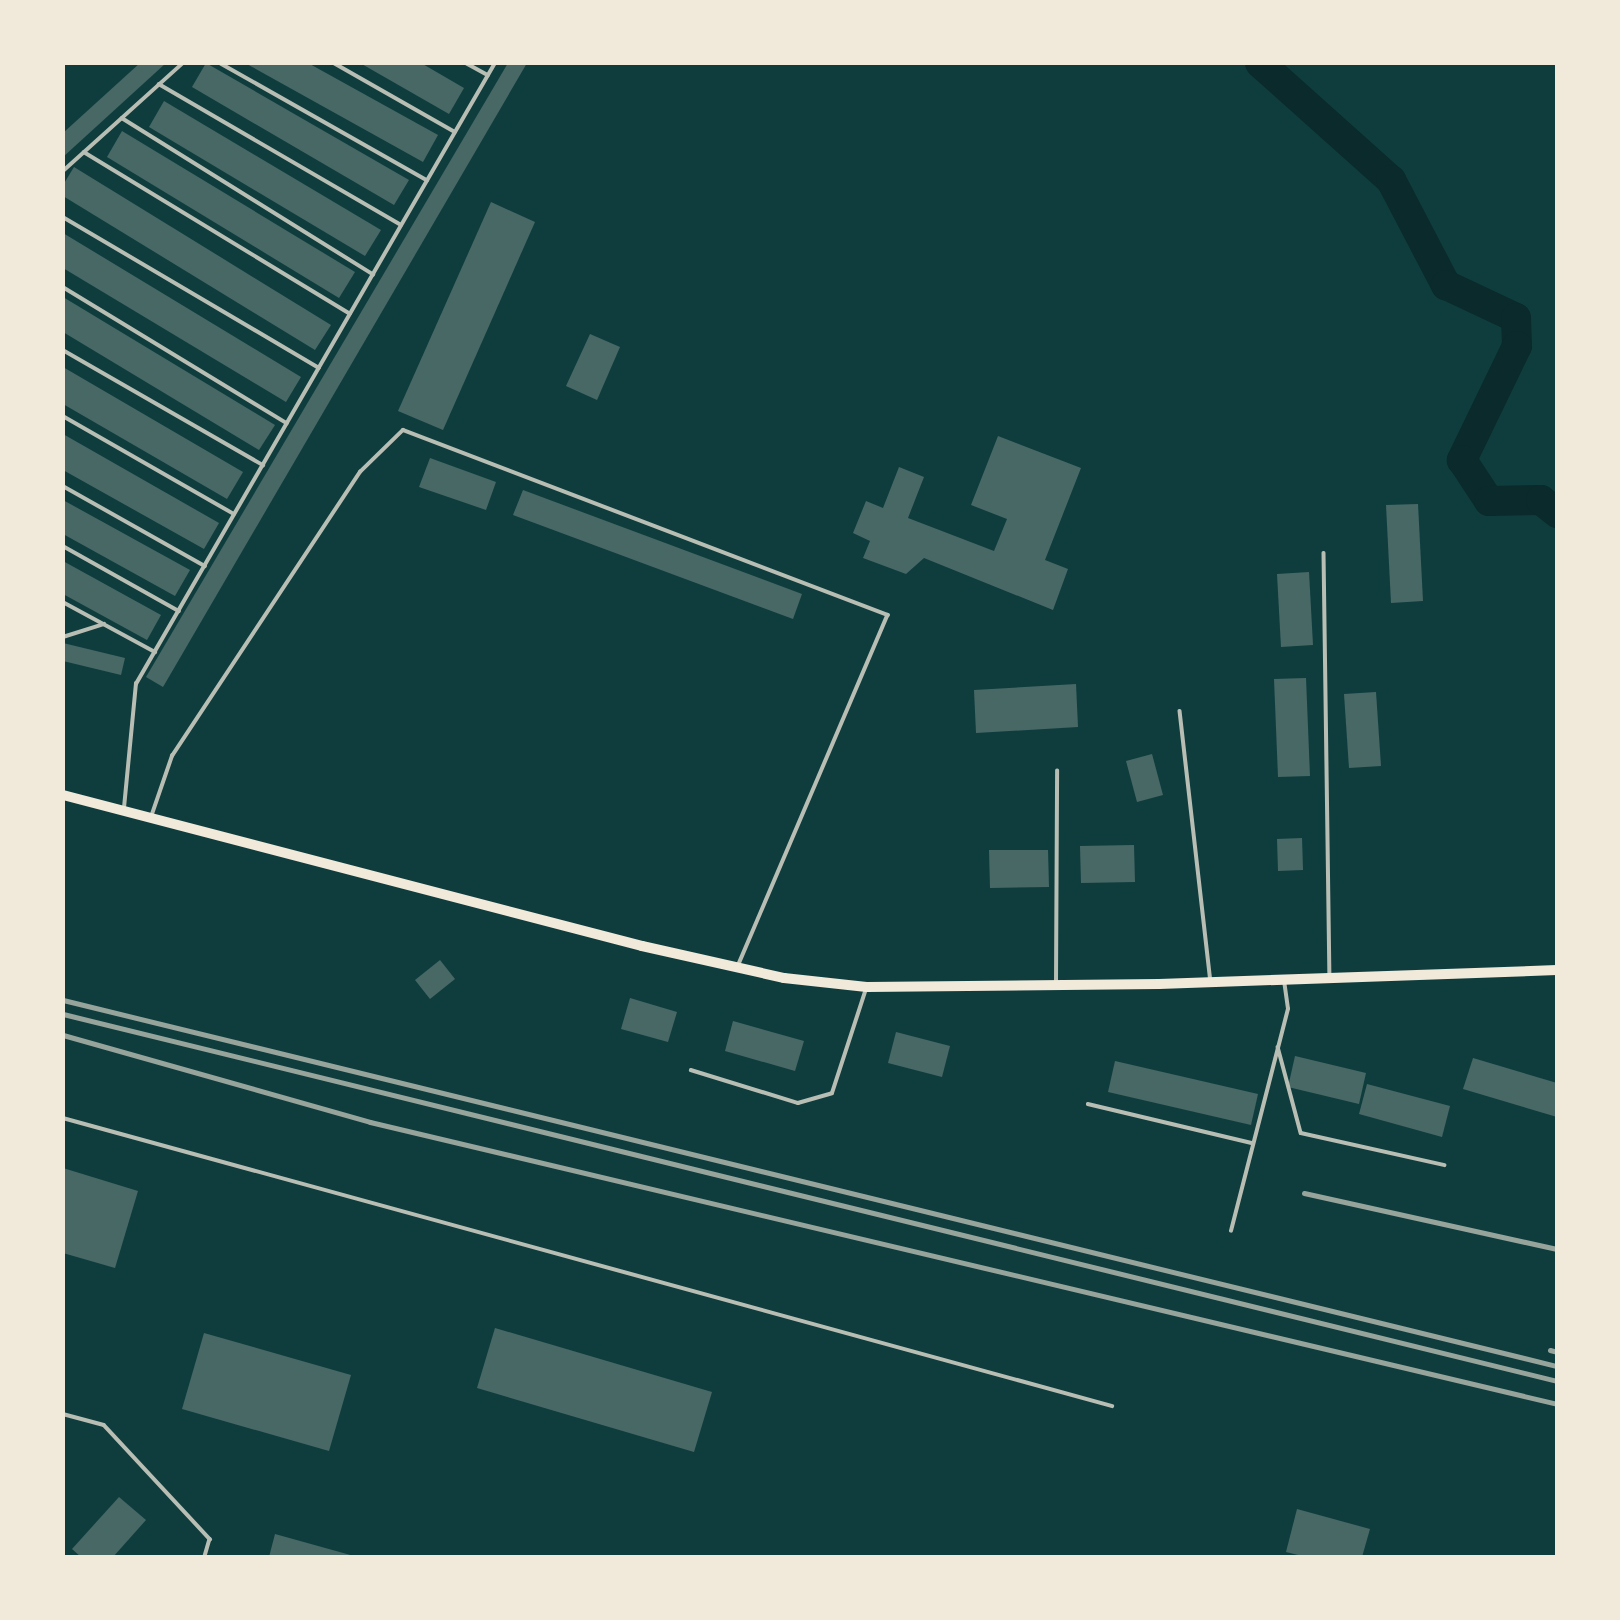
<!DOCTYPE html>
<style>
body{margin:0}
#map{position:relative;width:1620px;height:1620px;overflow:hidden;background:#0f3d3e;font-family:"Times New Roman",serif}
div>[style]{position:absolute}
.river>*{height:30px;margin:-15px;padding:0 15px;transform-origin:15px;border-radius:15px;background:#0a2a2b}
.building>*{inset:0;background:#486865}
.service>*{height:3.5px;margin:-1.75px;padding:0 1.75px;transform-origin:1.75px;border-radius:1.75px;background:#b8beb3}
.primary>*{height:10px;margin:-5px;padding:0 5px;transform-origin:5px;border-radius:5px;background:#f1e9da}
.rail>*{height:5px;margin:-2.5px;padding:0 2.5px;transform-origin:2.5px;border-radius:2.5px;background:#97a49c}
span{translate:-50% -50%;white-space:nowrap;text-align:center;line-height:1.15;-webkit-text-stroke:7px #f1e9da;paint-order:stroke}
.frame{position:absolute;inset:0;border:65px solid #f1e9da;pointer-events:none}
</style>
<div id="map">
<div class="river">
<div style="left:1260px;top:63px;width:176px;rotate:41.8deg"></div>
<div style="left:1391px;top:180px;width:119px;rotate:62.4deg"></div>
<div style="left:1446px;top:285px;width:77px;rotate:25.2deg"></div>
<div style="left:1516px;top:318px;width:28px;rotate:88deg"></div>
<div style="left:1517px;top:346px;width:127px;rotate:115.8deg"></div>
<div style="left:1462px;top:460px;width:49px;rotate:56.6deg"></div>
<div style="left:1489px;top:501px;width:52px;rotate:-1.1deg"></div>
<div style="left:1541px;top:500px;width:21px;rotate:39deg"></div>
</div>
<div class="building">
<div style="clip-path:polygon(140px 63px,166px 63px,63px 157px,63px 133px)"></div>
<div style="clip-path:polygon(206px 63px,409px 180px,394px 205px,192px 87px)"></div>
<div style="clip-path:polygon(245px 63px,308px 63px,438px 135px,423px 162px)"></div>
<div style="clip-path:polygon(360px 63px,421px 63px,464px 88px,449px 114px)"></div>
<div style="clip-path:polygon(508px 63px,527px 63px,163px 687px,146px 677px)"></div>
<div style="clip-path:polygon(164px 101px,381px 230px,365px 256px,149px 127px)"></div>
<div style="clip-path:polygon(122px 131px,355px 272px,339px 298px,107px 157px)"></div>
<div style="clip-path:polygon(74px 167px,331px 325px,315px 350px,63px 196px,63px 185px)"></div>
<div style="clip-path:polygon(491px 202px,535px 222px,443px 430px,398px 411px)"></div>
<div style="clip-path:polygon(63px 233px,301px 377px,286px 402px,63px 268px)"></div>
<div style="clip-path:polygon(63px 297px,275px 425px,259px 450px,63px 332px)"></div>
<div style="clip-path:polygon(590px 334px,620px 347px,597px 400px,566px 386px)"></div>
<div style="clip-path:polygon(63px 367px,243px 472px,227px 499px,63px 404px)"></div>
<div style="clip-path:polygon(63px 434px,219px 523px,204px 549px,63px 470px)"></div>
<div style="clip-path:polygon(998px 436px,1081px 468px,1045px 560px,1068px 569px,1053px 610px,924px 558px,906px 574px,863px 558px,870px 541px,853px 533px,866px 501px,883px 508px,899px 467px,924px 477px,908px 518px,994px 551px,1007px 519px,971px 505px)"></div>
<div style="clip-path:polygon(430px 458px,496px 482px,486px 510px,419px 487px)"></div>
<div style="clip-path:polygon(523px 490px,802px 594px,793px 619px,513px 515px)"></div>
<div style="clip-path:polygon(63px 500px,190px 570px,175px 596px,63px 534px)"></div>
<div style="clip-path:polygon(1418px 504px,1423px 601px,1391px 603px,1386px 505px)"></div>
<div style="clip-path:polygon(63px 561px,161px 615px,147px 640px,63px 594px)"></div>
<div style="clip-path:polygon(1309px 572px,1313px 645px,1281px 647px,1277px 574px)"></div>
<div style="clip-path:polygon(63px 643px,125px 658px,121px 675px,63px 661px)"></div>
<div style="clip-path:polygon(1306px 678px,1310px 776px,1278px 777px,1274px 679px)"></div>
<div style="clip-path:polygon(1076px 684px,1078px 727px,976px 733px,974px 690px)"></div>
<div style="clip-path:polygon(1376px 692px,1381px 766px,1349px 768px,1344px 694px)"></div>
<div style="clip-path:polygon(1152px 754px,1163px 795px,1137px 802px,1126px 761px)"></div>
<div style="clip-path:polygon(1302px 838px,1303px 870px,1278px 871px,1277px 839px)"></div>
<div style="clip-path:polygon(1134px 845px,1135px 882px,1081px 883px,1080px 846px)"></div>
<div style="clip-path:polygon(989px 850px,1048px 850px,1049px 887px,990px 888px)"></div>
<div style="clip-path:polygon(440px 960px,455px 979px,430px 999px,415px 980px)"></div>
<div style="clip-path:polygon(630px 998px,677px 1012px,668px 1042px,621px 1029px)"></div>
<div style="clip-path:polygon(733px 1021px,804px 1041px,795px 1071px,725px 1051px)"></div>
<div style="clip-path:polygon(896px 1032px,950px 1046px,942px 1077px,888px 1063px)"></div>
<div style="clip-path:polygon(1295px 1056px,1366px 1073px,1359px 1104px,1288px 1087px)"></div>
<div style="clip-path:polygon(1473px 1058px,1557px 1083px,1557px 1117px,1463px 1089px)"></div>
<div style="clip-path:polygon(1115px 1061px,1258px 1094px,1251px 1125px,1108px 1092px)"></div>
<div style="clip-path:polygon(1367px 1084px,1450px 1106px,1442px 1137px,1359px 1114px)"></div>
<div style="clip-path:polygon(63px 1168px,138px 1191px,115px 1268px,63px 1253px)"></div>
<div style="clip-path:polygon(495px 1328px,712px 1392px,694px 1452px,477px 1388px)"></div>
<div style="clip-path:polygon(204px 1333px,351px 1375px,329px 1451px,182px 1409px)"></div>
<div style="clip-path:polygon(119px 1497px,146px 1520px,113px 1557px,81px 1557px,72px 1549px)"></div>
<div style="clip-path:polygon(1297px 1509px,1370px 1529px,1362px 1557px,1306px 1557px,1286px 1552px)"></div>
<div style="clip-path:polygon(275px 1534px,354px 1556px,354px 1557px,269px 1557px)"></div>
</div>
<div class="service">
<div style="left:220px;top:63px;width:238px;rotate:29.5deg"></div>
<div style="left:334px;top:63px;width:139px;rotate:29.7deg"></div>
<div style="left:466px;top:63px;width:25px;rotate:29deg"></div>
<div style="left:159px;top:84px;width:280px;rotate:30.2deg"></div>
<div style="left:122px;top:118px;width:296px;rotate:31.9deg"></div>
<div style="left:84px;top:152px;width:311px;rotate:31.3deg"></div>
<div style="left:63px;top:171px;width:161px;rotate:-42deg"></div>
<div style="left:63px;top:217px;width:297px;rotate:30.5deg"></div>
<div style="left:63px;top:287px;width:262px;rotate:31.3deg"></div>
<div style="left:63px;top:350px;width:231px;rotate:29.9deg"></div>
<div style="left:63px;top:416px;width:197px;rotate:29.8deg"></div>
<div style="left:63px;top:486px;width:163px;rotate:29.4deg"></div>
<div style="left:63px;top:546px;width:133px;rotate:29.3deg"></div>
<div style="left:1324px;top:553px;width:422px;rotate:89.2deg"></div>
<div style="left:63px;top:602px;width:105px;rotate:28.5deg"></div>
<div style="left:63px;top:637px;width:43px;rotate:-17.6deg"></div>
<div style="left:1180px;top:711px;width:272px;rotate:83.5deg"></div>
<div style="left:124px;top:808px;width:125px;rotate:-84.5deg"></div>
<div style="left:136px;top:684px;width:717px;rotate:-59.97deg"></div>
<div style="left:151px;top:817px;width:65px;rotate:-71deg"></div>
<div style="left:172px;top:756px;width:341px;rotate:-56.5deg"></div>
<div style="left:360px;top:472px;width:60px;rotate:-44.3deg"></div>
<div style="left:403px;top:430px;width:519px;rotate:20.88deg"></div>
<div style="left:888px;top:615px;width:380px;rotate:113.1deg"></div>
<div style="left:1056px;top:983px;width:212px;rotate:-89.7deg"></div>
<div style="left:1278px;top:1047px;width:89px;rotate:75deg"></div>
<div style="left:1301px;top:1133px;width:147px;rotate:12.6deg"></div>
<div style="left:691px;top:1070px;width:112px;rotate:17.1deg"></div>
<div style="left:798px;top:1103px;width:35px;rotate:-16deg"></div>
<div style="left:832px;top:1093px;width:109px;rotate:-71.9deg"></div>
<div style="left:1088px;top:1104px;width:169px;rotate:13.4deg"></div>
<div style="left:63px;top:1118px;width:1088px;rotate:15.35deg"></div>
<div style="left:1231px;top:1231px;width:229px;rotate:-75.6deg"></div>
<div style="left:1288px;top:1009px;width:27px;rotate:-98deg"></div>
<div style="left:63px;top:1414px;width:42px;rotate:15deg"></div>
<div style="left:104px;top:1425px;width:156px;rotate:47.1deg"></div>
<div style="left:210px;top:1539px;width:19px;rotate:106deg"></div>
</div>
<div class="primary">
<div style="left:63px;top:795px;width:598px;rotate:14.62deg"></div>
<div style="left:642px;top:946px;width:146px;rotate:12.7deg"></div>
<div style="left:784px;top:978px;width:83px;rotate:6.2deg"></div>
<div style="left:867px;top:987px;width:292px;rotate:-0.6deg"></div>
<div style="left:1159px;top:984px;width:398px;rotate:-2deg"></div>
</div>
<div class="rail">
<div style="left:63px;top:1000px;width:1538px;rotate:13.77deg"></div>
<div style="left:63px;top:1014px;width:1538px;rotate:13.8deg"></div>
<div style="left:63px;top:1035px;width:319px;rotate:15.8deg"></div>
<div style="left:370px;top:1122px;width:1220px;rotate:13.36deg"></div>
<div style="left:1304px;top:1193px;width:259px;rotate:12.5deg"></div>
<div style="left:1550px;top:1350px;width:7px;rotate:16deg"></div>
</div>
<div class="frame"></div>
</div>
